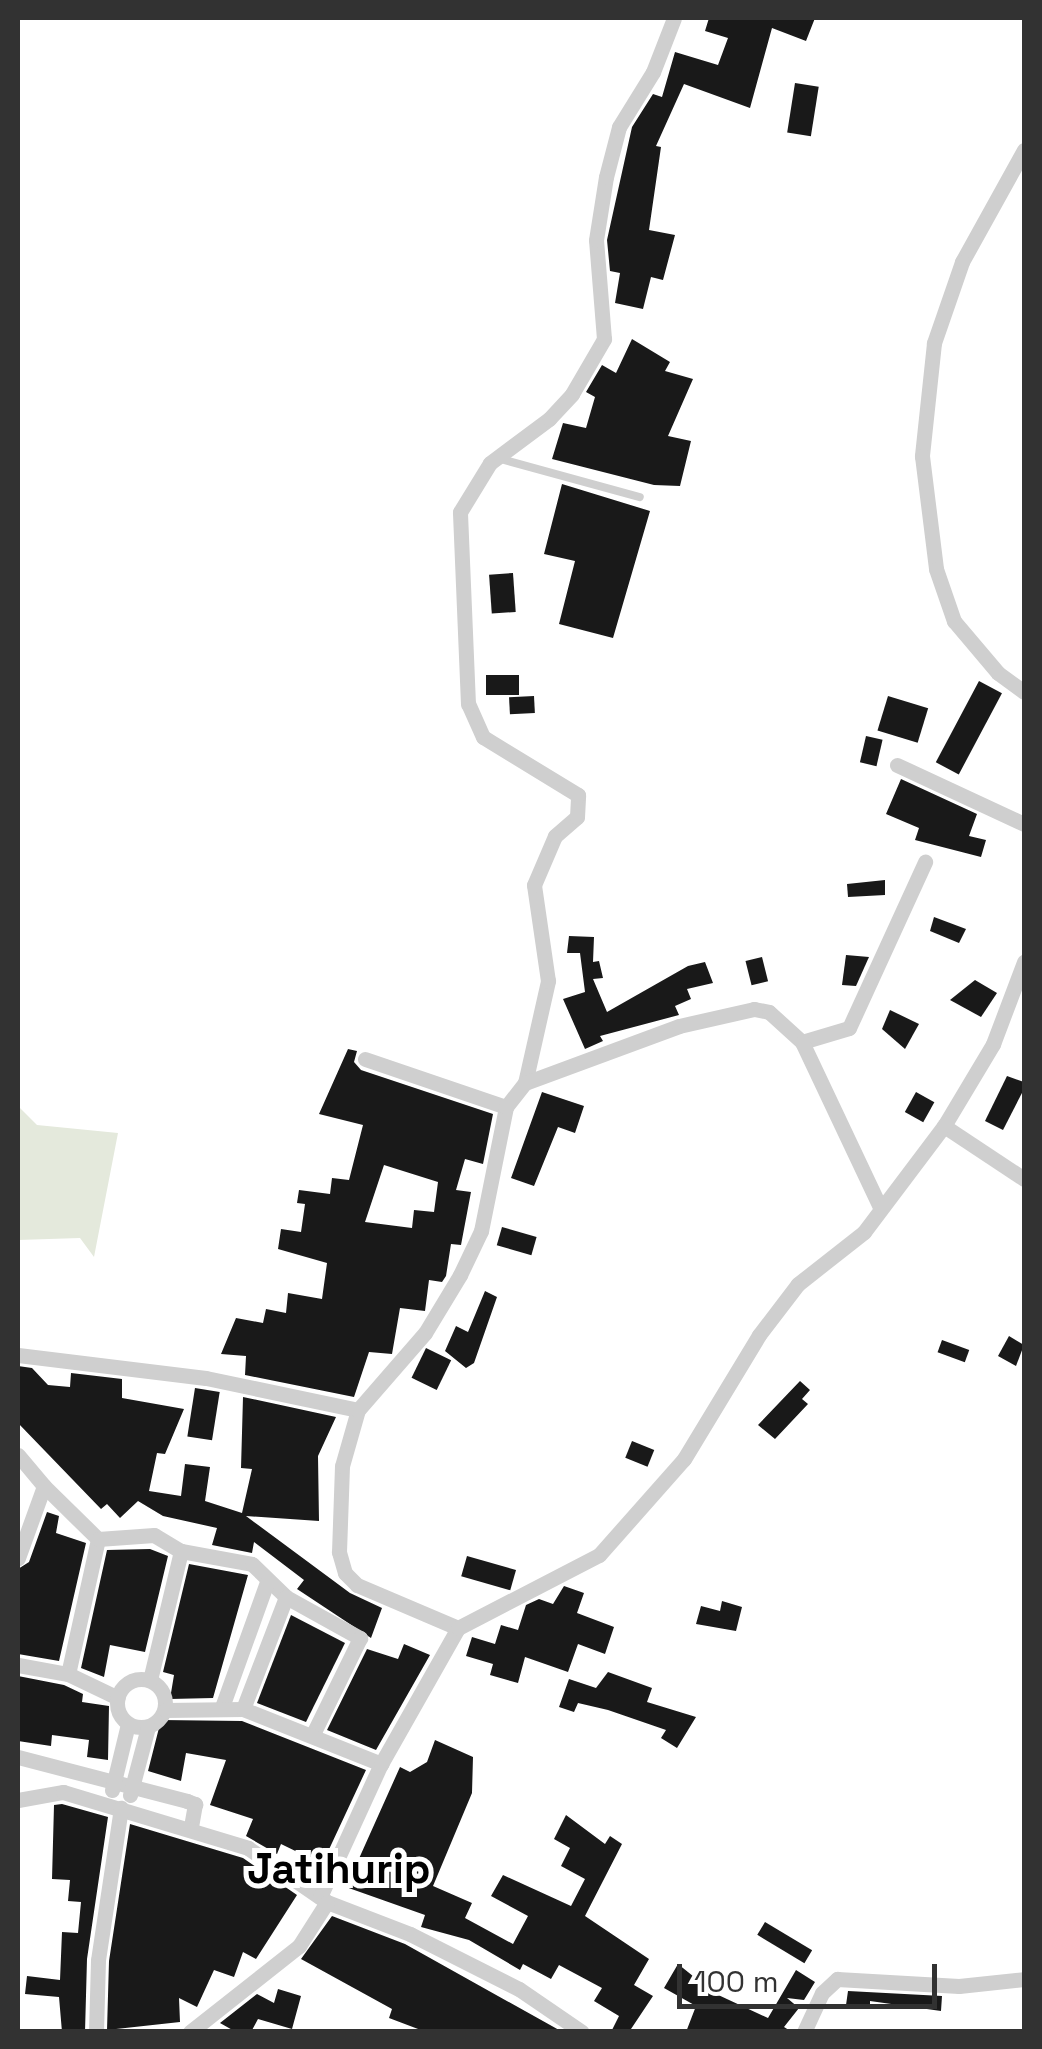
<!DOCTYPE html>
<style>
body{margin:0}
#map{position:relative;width:1042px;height:2049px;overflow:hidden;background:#fff;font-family:"Space Grotesk",sans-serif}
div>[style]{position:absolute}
.green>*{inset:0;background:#e4e9dc}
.building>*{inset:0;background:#191919;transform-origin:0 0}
.lane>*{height:8px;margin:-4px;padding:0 4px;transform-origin:4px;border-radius:4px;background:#cfcfcf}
.street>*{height:15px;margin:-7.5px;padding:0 7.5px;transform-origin:7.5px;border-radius:7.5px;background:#cfcfcf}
.street>.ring{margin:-7.5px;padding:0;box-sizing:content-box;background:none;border:15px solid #cfcfcf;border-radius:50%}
span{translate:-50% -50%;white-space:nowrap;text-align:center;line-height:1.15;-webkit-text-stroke:10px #fff;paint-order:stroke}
.quarter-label{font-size:42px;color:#000;font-weight:700}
.frame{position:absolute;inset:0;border:20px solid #323232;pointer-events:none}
.scale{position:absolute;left:677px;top:1964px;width:260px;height:45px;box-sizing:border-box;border:5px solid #323232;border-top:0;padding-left:12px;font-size:30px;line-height:35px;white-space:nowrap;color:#323232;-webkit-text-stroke:8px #fff;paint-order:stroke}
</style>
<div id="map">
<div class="green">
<i style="clip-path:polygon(18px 1106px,37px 1125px,118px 1133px,94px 1257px,80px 1238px,18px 1240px)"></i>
</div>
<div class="building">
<i style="clip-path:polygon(709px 18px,815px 18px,806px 41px,772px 28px,750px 108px,684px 84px,656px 146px,661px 147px,649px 230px,675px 235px,663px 280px,651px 277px,643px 309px,615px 303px,620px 273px,610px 271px,607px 240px,632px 127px,653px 94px,662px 97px,675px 52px,718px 65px,728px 38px,705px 31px)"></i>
<i style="left:795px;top:83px;width:24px;height:50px;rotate:9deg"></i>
<i style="clip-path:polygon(632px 339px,670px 362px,665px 371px,693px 379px,668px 436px,691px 441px,680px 486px,654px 485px,552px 459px,563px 423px,586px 428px,595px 397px,586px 392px,602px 365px,616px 373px)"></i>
<i style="clip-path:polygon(562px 484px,650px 511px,613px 638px,559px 624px,575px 561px,544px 554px)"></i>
<i style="left:513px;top:573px;width:39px;height:24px;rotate:86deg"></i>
<i style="left:486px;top:675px;width:33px;height:20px"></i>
<i style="left:979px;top:681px;width:26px;height:92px;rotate:28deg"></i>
<i style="left:534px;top:696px;width:17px;height:25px;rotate:87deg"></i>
<i style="left:888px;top:696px;width:42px;height:36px;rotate:17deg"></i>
<i style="left:866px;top:736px;width:17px;height:27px;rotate:13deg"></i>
<i style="clip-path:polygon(901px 779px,977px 814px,969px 836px,986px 840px,981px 857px,915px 840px,919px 828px,886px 814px)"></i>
<i style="clip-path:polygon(885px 880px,885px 895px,848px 897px,847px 884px)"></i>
<i style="clip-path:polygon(934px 917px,966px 929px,959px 943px,930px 931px)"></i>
<i style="clip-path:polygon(569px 936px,594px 937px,593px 962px,599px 961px,603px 978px,593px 979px,607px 1012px,688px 966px,705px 962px,713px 983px,687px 989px,691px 999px,675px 1006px,679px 1015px,600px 1036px,603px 1041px,585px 1049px,563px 999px,585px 992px,580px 953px,567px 953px)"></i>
<i style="clip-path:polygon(846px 955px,869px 957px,856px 986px,842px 985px)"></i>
<i style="left:762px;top:957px;width:25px;height:17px;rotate:76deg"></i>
<i style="clip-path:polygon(975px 980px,997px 993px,981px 1017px,950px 1000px)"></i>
<i style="clip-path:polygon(890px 1010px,919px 1024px,905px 1049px,882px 1029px)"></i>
<i style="clip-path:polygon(evenodd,348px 1049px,357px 1051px,354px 1062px,361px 1070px,493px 1114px,483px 1164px,465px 1159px,456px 1190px,471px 1192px,461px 1245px,451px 1244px,446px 1276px,442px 1282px,429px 1280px,425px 1311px,400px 1308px,392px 1354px,369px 1352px,354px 1397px,245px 1375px,246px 1356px,221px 1354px,236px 1318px,263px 1323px,266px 1309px,286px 1313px,288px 1293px,322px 1299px,327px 1263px,278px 1249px,281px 1229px,301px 1232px,305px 1204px,297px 1203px,299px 1190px,330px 1194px,332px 1178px,349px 1180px,363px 1125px,319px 1114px,348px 1049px,384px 1165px,438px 1182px,434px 1212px,414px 1210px,412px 1228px,365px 1222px,384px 1165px)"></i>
<i style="clip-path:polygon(1007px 1076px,1024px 1082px,1024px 1089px,1003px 1130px,985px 1121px)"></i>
<i style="clip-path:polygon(542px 1092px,584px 1106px,575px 1133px,558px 1127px,534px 1186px,511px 1178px)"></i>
<i style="left:916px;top:1092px;width:21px;height:23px;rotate:29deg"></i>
<i style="left:502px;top:1227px;width:36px;height:19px;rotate:16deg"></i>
<i style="clip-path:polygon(485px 1291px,497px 1297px,474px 1363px,466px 1368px,445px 1351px,456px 1326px,468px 1332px)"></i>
<i style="clip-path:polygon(1009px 1336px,1024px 1345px,1016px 1366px,998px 1356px)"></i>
<i style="left:942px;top:1340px;width:29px;height:13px;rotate:20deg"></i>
<i style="left:426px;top:1348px;width:28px;height:33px;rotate:26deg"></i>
<i style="clip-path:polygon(18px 1366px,32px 1368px,48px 1385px,70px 1387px,71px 1373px,122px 1379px,122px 1398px,184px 1409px,165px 1454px,157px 1453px,149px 1491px,181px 1496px,185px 1464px,210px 1467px,205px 1501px,242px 1513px,252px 1469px,241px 1468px,243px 1397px,336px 1417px,318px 1456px,319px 1521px,246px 1516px,350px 1593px,382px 1608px,371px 1638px,297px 1589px,304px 1580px,254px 1542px,252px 1553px,212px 1545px,217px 1528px,163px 1516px,138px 1501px,120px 1518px,107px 1504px,101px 1509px,18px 1423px)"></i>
<i style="clip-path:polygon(800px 1381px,810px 1390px,802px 1399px,808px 1404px,775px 1439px,758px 1425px)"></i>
<i style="left:195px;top:1388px;width:25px;height:49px;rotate:9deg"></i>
<i style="left:632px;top:1441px;width:24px;height:18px;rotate:22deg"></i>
<i style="clip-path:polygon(47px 1512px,59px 1516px,56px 1533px,86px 1543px,59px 1661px,18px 1654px,18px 1569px,29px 1562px)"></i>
<i style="clip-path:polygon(107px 1550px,150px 1549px,168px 1556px,145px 1652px,110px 1645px,104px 1677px,81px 1668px)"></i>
<i style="left:467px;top:1556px;width:51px;height:21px;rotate:16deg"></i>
<i style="clip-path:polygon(189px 1564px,248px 1575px,213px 1698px,170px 1699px,174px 1675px,163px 1672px)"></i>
<i style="clip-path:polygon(564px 1586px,584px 1593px,577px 1613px,614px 1627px,605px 1654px,578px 1644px,568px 1672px,525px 1657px,518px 1683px,490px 1675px,493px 1664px,466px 1656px,472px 1637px,495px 1644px,501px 1625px,518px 1630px,526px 1605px,539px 1599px,553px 1604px)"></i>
<i style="clip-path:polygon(722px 1601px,742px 1607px,736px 1631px,696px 1624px,701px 1606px,720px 1611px)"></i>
<i style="clip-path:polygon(291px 1615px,345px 1643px,306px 1722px,257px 1703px)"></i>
<i style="clip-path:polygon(404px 1644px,430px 1655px,376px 1750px,327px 1730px,367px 1649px,398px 1659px)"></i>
<i style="clip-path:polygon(608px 1672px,652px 1688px,647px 1702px,696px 1717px,677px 1748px,661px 1738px,666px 1730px,608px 1710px,578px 1703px,574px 1712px,559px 1707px,569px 1679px,596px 1688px)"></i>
<i style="clip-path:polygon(18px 1676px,64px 1685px,83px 1694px,82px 1702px,109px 1706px,108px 1760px,87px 1757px,89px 1740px,52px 1735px,51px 1746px,18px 1741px)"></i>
<i style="clip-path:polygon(161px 1720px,242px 1721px,366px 1770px,325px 1858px,318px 1862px,281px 1844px,277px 1854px,246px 1836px,253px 1819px,210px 1805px,226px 1760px,186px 1753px,181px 1781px,148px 1771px)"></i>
<i style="clip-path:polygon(435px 1740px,473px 1757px,472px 1793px,433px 1886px,472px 1903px,465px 1918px,513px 1944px,528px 1916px,491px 1896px,503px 1875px,571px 1906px,585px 1879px,561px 1866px,570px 1848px,554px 1839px,566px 1815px,605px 1844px,610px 1836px,622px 1844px,585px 1916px,649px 1959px,634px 1985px,653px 1996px,629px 2032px,611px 2032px,619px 2016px,594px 2001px,602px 1988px,559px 1965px,551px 1979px,523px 1964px,520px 1970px,469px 1940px,421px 1927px,425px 1915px,343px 1886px,349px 1860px,357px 1863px,400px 1767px,410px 1772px,427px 1762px)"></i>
<i style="clip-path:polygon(62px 1804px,108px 1817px,87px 1959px,85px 2032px,62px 2032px,59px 1997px,25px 1994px,27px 1976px,60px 1980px,62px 1932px,78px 1933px,81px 1902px,68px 1901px,70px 1880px,52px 1879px,54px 1805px)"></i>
<i style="clip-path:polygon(130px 1824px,243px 1858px,297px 1895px,256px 1959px,243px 1952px,234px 1977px,214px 1970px,197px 2007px,179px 1998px,180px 2022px,107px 2030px,109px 1961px)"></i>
<i style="clip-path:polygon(332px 1916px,405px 1944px,559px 2030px,426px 2032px,389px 2018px,392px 2009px,301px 1959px)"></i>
<i style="left:765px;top:1922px;width:55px;height:15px;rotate:31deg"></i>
<i style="clip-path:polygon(678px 1964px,714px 1993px,768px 2018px,796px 1970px,815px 1982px,804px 2000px,787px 1998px,799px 2008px,784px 2027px,792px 2032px,686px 2032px,696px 2006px,664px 1988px)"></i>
<i style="clip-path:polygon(278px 1989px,301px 1996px,292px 2029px,258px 2019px,251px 2032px,236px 2032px,220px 2023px,257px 1994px,274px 2003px)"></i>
<i style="clip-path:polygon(848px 1991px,942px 1996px,941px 2011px,870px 2001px,870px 2008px,846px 2005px)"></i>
</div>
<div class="lane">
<i style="left:497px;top:458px;width:148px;rotate:15.3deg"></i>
</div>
<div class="street">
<i style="left:1024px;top:150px;width:128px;rotate:119deg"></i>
<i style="left:962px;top:262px;width:86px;rotate:109.1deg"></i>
<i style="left:934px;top:343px;width:114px;rotate:96.1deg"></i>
<i style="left:922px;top:456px;width:114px;rotate:82.9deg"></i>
<i style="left:936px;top:569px;width:55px;rotate:70.9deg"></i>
<i style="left:954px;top:621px;width:68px;rotate:49.8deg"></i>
<i style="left:998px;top:673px;width:32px;rotate:36deg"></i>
<i style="left:897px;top:765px;width:140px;rotate:24.9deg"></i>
<i style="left:802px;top:1042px;width:49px;rotate:-16.6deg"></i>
<i style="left:849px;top:1028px;width:183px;rotate:-65.4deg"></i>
<i style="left:365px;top:1059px;width:149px;rotate:18.8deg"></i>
<i style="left:525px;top:1083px;width:105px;rotate:-77.3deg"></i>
<i style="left:548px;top:981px;width:97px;rotate:-98.3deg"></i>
<i style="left:534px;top:885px;width:53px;rotate:-66.8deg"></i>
<i style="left:555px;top:836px;width:29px;rotate:-41deg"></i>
<i style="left:577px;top:817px;width:22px;rotate:-87deg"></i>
<i style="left:578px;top:795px;width:111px;rotate:-148.6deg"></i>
<i style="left:483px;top:737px;width:36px;rotate:-114deg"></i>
<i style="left:468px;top:704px;width:192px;rotate:-92.4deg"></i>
<i style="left:460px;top:512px;width:57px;rotate:-58.5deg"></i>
<i style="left:490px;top:463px;width:74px;rotate:-36.7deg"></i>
<i style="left:549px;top:419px;width:34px;rotate:-47deg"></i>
<i style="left:572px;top:394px;width:64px;rotate:-59.8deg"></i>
<i style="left:604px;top:339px;width:99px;rotate:-94.6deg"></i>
<i style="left:596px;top:240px;width:64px;rotate:-81deg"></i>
<i style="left:606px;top:177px;width:52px;rotate:-75.4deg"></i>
<i style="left:619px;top:127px;width:65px;rotate:-58.3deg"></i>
<i style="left:653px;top:72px;width:58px;rotate:-68.7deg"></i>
<i style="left:944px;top:1126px;width:96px;rotate:33.5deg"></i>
<i style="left:18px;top:1355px;width:189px;rotate:7deg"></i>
<i style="left:206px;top:1378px;width:155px;rotate:11.9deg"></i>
<i style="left:18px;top:1455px;width:40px;rotate:50deg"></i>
<i style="left:44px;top:1486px;width:77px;rotate:109.9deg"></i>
<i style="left:44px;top:1486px;width:76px;rotate:44.5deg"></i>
<i style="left:98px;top:1539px;width:138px;rotate:102.5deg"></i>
<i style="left:98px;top:1539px;width:56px;rotate:-4.1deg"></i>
<i style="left:154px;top:1535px;width:31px;rotate:31deg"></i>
<i style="left:181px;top:1551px;width:72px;rotate:10.4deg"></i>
<i style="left:252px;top:1564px;width:47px;rotate:44.1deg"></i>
<i style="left:286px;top:1597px;width:85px;rotate:29deg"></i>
<i style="left:360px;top:1638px;width:107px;rotate:116.1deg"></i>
<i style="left:458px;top:1628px;width:110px;rotate:-156.9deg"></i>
<i style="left:357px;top:1585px;width:17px;rotate:-135deg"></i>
<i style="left:345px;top:1573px;width:22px;rotate:-106deg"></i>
<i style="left:339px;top:1552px;width:86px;rotate:-88deg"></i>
<i style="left:342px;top:1466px;width:58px;rotate:-74.1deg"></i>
<i style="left:358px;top:1410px;width:102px;rotate:-49deg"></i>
<i style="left:425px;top:1333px;width:68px;rotate:-58.9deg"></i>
<i style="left:460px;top:1275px;width:49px;rotate:-64.5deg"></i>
<i style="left:481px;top:1231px;width:126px;rotate:-78.6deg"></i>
<i style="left:506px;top:1107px;width:31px;rotate:-52deg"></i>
<i style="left:525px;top:1083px;width:164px;rotate:-20.3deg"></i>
<i style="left:679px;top:1026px;width:77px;rotate:-12.8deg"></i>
<i style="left:754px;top:1009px;width:15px;rotate:11deg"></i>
<i style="left:769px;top:1012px;width:45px;rotate:42.3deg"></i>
<i style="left:802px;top:1042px;width:183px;rotate:64.7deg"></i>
<i style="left:18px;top:1665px;width:51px;rotate:10.2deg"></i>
<i style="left:68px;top:1674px;width:55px;rotate:25.6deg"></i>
<i class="ring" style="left:117px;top:1679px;width:33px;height:33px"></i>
<i style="left:150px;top:1680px;width:133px;rotate:-76.5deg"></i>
<i style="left:222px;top:1707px;width:133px;rotate:-70.2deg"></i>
<i style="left:243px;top:1709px;width:120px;rotate:-69deg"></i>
<i style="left:165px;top:1710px;width:78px;rotate:-0.7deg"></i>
<i style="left:243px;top:1709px;width:149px;rotate:21.7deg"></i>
<i style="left:18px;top:1757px;width:175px;rotate:14.6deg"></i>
<i style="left:187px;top:1801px;width:9px;rotate:21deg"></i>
<i style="left:195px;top:1804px;width:22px;rotate:100deg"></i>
<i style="left:112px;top:1790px;width:68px;rotate:-76.4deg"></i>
<i style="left:130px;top:1795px;width:70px;rotate:-75.2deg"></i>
<i style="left:18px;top:1800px;width:46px;rotate:-10.1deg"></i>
<i style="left:63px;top:1792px;width:193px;rotate:16.8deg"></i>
<i style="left:248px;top:1848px;width:96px;rotate:34.4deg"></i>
<i style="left:327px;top:1902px;width:89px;rotate:21.1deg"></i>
<i style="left:410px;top:1934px;width:122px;rotate:26.8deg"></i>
<i style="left:519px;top:1989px;width:76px;rotate:34.3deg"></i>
<i style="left:320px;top:1897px;width:146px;rotate:-65.4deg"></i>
<i style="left:381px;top:1764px;width:156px;rotate:-60.5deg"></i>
<i style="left:458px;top:1628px;width:159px;rotate:-27.4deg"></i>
<i style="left:599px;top:1555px;width:128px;rotate:-48.5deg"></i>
<i style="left:684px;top:1459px;width:145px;rotate:-58.8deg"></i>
<i style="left:759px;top:1335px;width:64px;rotate:-52.6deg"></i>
<i style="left:798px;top:1284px;width:84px;rotate:-38.2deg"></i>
<i style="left:864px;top:1232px;width:133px;rotate:-53deg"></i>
<i style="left:944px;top:1126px;width:96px;rotate:-59.1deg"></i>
<i style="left:993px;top:1044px;width:88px;rotate:-69.3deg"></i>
<i style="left:96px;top:2032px;width:72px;rotate:-88.4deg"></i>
<i style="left:98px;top:1960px;width:154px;rotate:-81.4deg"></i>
<i style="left:190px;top:2032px;width:139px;rotate:-38.3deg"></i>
<i style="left:299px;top:1946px;width:52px;rotate:-57.5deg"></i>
<i style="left:804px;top:2032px;width:43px;rotate:-65.2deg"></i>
<i style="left:822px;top:1993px;width:21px;rotate:-43deg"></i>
<i style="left:837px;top:1979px;width:122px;rotate:3.3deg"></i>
<i style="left:959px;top:1986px;width:65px;rotate:-6.1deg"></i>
</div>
<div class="quarter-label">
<span style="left:339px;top:1869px">Jatihurip</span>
</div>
<div class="frame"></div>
<div class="scale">100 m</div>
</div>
